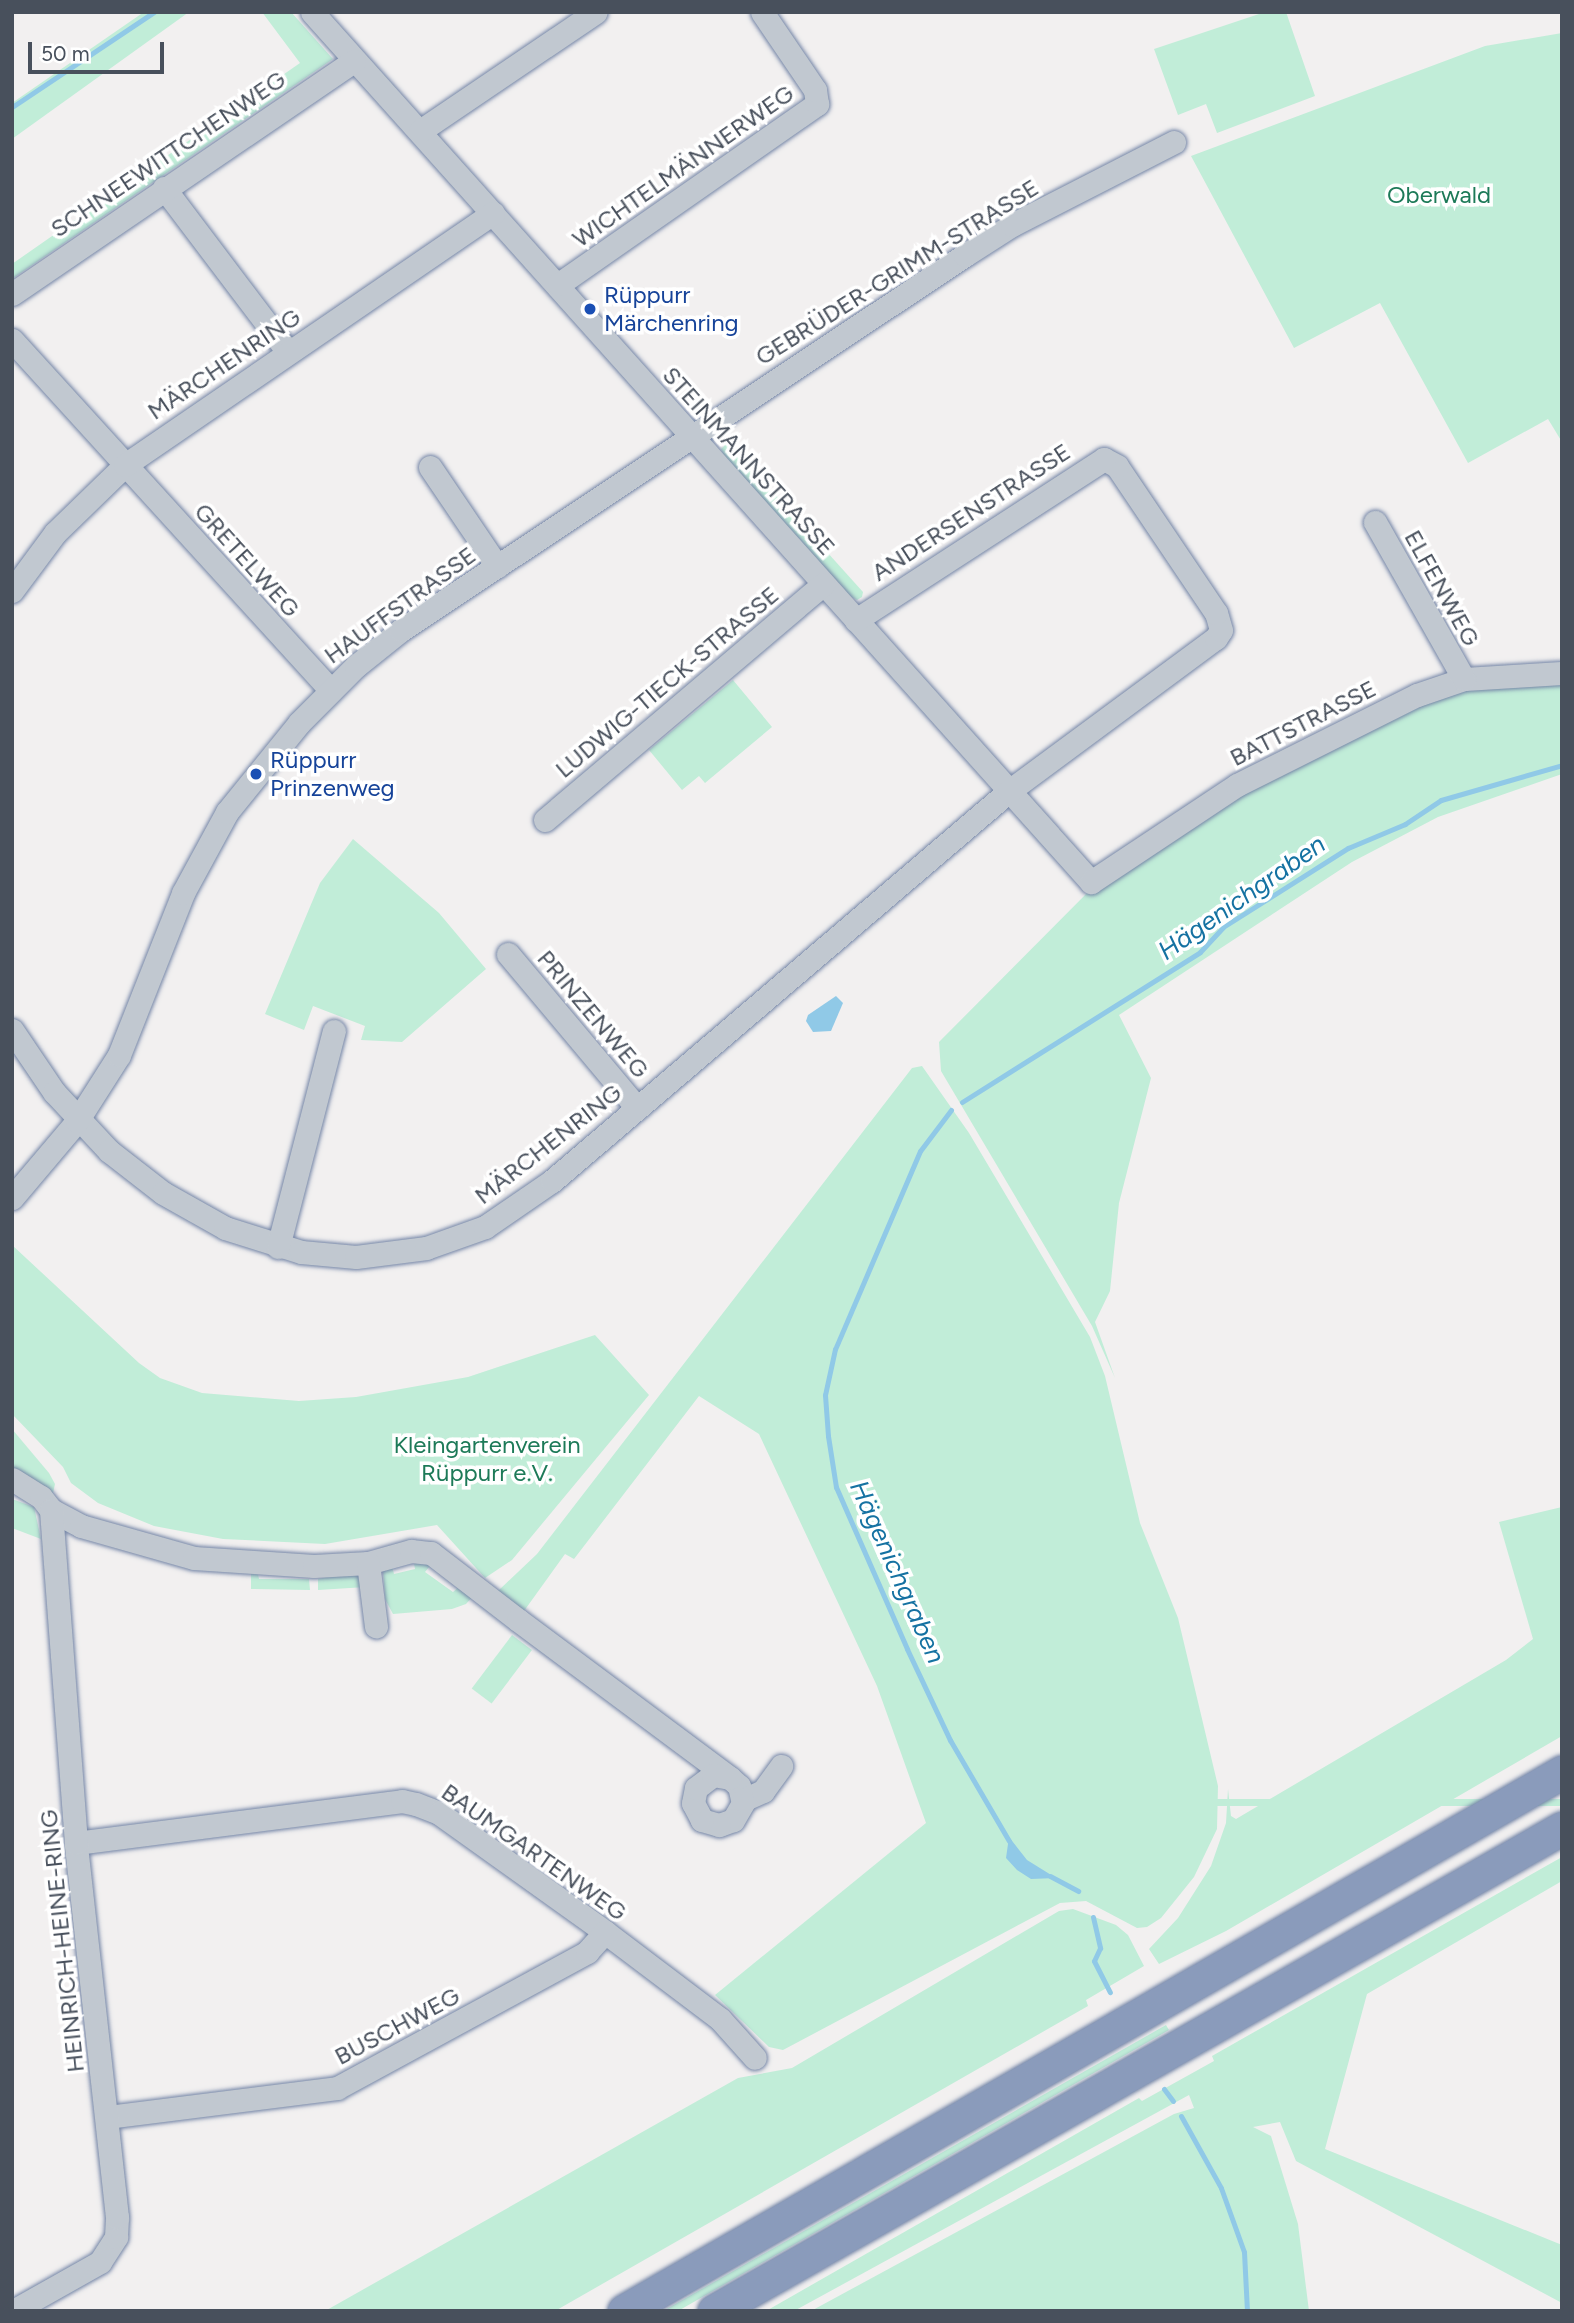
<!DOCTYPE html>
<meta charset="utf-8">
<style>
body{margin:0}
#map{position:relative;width:1574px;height:2323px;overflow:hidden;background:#f2f0f0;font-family:Figtree,sans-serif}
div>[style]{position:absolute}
.green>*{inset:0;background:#c1edd8;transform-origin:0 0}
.water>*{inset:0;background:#90c9e7}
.stream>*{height:5px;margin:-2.5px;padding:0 2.5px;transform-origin:2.5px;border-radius:2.5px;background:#90c9e7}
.roads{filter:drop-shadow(0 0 2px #7586a7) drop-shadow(0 0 2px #7586a7)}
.minor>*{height:23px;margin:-11.5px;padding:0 11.5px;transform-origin:11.5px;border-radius:11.5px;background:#c1c8d0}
.highway>*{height:33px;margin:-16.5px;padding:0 16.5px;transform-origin:16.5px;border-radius:16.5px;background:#8a9bbb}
.dots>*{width:19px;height:19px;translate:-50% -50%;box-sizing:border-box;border:4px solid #fff;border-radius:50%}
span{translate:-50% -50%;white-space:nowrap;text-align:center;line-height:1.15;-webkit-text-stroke:7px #fff;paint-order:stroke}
.street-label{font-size:24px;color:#48505c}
.park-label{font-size:24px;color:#1d7a58}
.transit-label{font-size:24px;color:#164399}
.left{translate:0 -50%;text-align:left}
.water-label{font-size:26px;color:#1572a2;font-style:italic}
.frame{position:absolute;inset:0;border:14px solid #48505c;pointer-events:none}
.scale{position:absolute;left:28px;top:42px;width:136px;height:32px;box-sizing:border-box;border:4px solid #48505c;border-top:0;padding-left:9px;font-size:21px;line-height:24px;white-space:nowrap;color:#48505c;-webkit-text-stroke:5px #fff;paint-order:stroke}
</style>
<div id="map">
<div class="green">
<i style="clip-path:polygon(144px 12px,189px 12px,12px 139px,12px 103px)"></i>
<i style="clip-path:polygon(262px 12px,291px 12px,333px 59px,12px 279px,12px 264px,300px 63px)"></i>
<i style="clip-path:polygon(1265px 12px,1286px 12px,1315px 96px,1217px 133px,1206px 104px,1178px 115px,1154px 49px)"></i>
<i style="clip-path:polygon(1562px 33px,1562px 442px,1548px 419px,1468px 463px,1380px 303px,1294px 348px,1191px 156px,1485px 46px)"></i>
<i style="clip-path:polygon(728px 442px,863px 592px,862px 597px,857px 600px,849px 596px,724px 457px,721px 449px)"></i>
<i style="clip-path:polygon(733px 680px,772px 727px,705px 783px,699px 776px,682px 790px,649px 750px)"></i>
<i style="clip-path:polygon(1562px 683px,1562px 774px,1438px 817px,1352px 862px,1119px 1015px,1151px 1078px,1119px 1203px,1110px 1291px,1095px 1322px,1115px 1378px,1092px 1326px,941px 1071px,939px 1042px,1093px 887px,1258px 782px,1438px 697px,1470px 689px)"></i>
<i style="clip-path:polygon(353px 839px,439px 913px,486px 969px,402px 1042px,361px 1040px,365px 1026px,313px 1006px,304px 1030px,265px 1014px,320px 883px)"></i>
<i style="clip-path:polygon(922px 1066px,969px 1133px,1090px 1337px,1105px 1376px,1140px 1523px,1178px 1618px,1218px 1786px,1217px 1829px,1194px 1877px,1161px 1918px,1147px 1927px,1137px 1928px,1086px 1901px,1060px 1903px,783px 2050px,769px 2047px,715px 1995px,926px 1823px,877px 1686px,759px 1434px,699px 1396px,574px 1559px,565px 1554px,524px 1611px,498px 1591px,537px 1554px,902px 1081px,912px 1068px)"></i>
<i style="clip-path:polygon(12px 1245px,139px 1363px,160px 1378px,202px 1393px,299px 1401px,356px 1397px,468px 1377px,595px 1335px,649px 1395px,512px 1560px,485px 1578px,437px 1525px,325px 1544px,223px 1539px,154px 1526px,98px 1503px,71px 1483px,63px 1467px,12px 1414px)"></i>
<i style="clip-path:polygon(12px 1429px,49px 1473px,55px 1484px,53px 1493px,12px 1469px)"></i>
<i style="clip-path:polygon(12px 1499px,34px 1507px,41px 1539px,12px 1528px)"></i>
<i style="clip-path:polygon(1562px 1507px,1562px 1736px,1226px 1931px,1159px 1964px,1149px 1949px,1178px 1918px,1211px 1866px,1226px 1823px,1228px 1789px,1231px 1816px,1236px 1819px,1506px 1660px,1533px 1639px,1499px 1522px)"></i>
<i style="clip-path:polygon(413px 1558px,433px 1562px,425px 1572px,453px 1592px,462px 1584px,475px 1594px,466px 1604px,452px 1609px,393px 1614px,385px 1599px,383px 1570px,391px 1562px,394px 1574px,415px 1569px)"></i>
<i style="clip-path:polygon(355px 1571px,366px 1587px,318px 1590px,318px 1579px)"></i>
<i style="clip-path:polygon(251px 1574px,258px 1574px,259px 1579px,309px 1579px,310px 1590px,251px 1589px)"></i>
<i style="left:512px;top:1635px;width:25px;height:67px;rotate:37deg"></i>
<i style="left:1562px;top:1799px;width:7px;height:434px;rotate:90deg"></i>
<i style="clip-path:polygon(1562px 1857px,1562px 1881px,1367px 1994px,1325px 2149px,1562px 2245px,1562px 2303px,1296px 2161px,1280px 2122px,1253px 2127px,1271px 2136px,1298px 2224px,1309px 2311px,811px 2311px,1174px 2114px,1194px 2108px,1189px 2095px,794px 2311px,766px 2311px,1139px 2098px,1142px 2101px,1214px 2061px,1212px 2056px)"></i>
<i style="clip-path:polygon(1073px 1909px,1116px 1925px,1128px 1935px,1144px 1966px,1086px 2000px,1088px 2006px,555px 2311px,325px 2311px,738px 2078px,792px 2068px,1059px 1911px)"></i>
<i style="clip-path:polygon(1166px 2025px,1169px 2030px,678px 2311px,663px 2311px)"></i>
</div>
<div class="water">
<i style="clip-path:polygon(836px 996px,843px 1003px,831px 1031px,813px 1032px,806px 1021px,808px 1015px)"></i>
<i style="clip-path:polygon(1009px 1837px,1027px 1860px,1056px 1878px,1031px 1879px,1017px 1870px,1006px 1858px)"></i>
</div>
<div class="stream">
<i style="left:12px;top:107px;width:171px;rotate:-33.8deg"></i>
<i style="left:962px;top:1102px;width:281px;rotate:-32.2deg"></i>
<i style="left:1200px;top:952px;width:34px;rotate:-47deg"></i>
<i style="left:1223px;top:927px;width:148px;rotate:-32.3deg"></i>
<i style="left:1348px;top:848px;width:62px;rotate:-22.8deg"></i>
<i style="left:1405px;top:824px;width:43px;rotate:-33.7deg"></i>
<i style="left:1441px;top:800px;width:126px;rotate:-16.1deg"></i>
<i style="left:951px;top:1110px;width:51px;rotate:127.1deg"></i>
<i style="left:920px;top:1151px;width:215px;rotate:113.2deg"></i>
<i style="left:835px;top:1349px;width:47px;rotate:102.3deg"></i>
<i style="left:825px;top:1395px;width:41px;rotate:85.8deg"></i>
<i style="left:828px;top:1436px;width:52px;rotate:81.1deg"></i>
<i style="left:836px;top:1487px;width:177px;rotate:66.3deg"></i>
<i style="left:907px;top:1649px;width:101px;rotate:64.7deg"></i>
<i style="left:950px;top:1740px;width:117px;rotate:59.7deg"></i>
<i style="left:1050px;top:1876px;width:32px;rotate:28deg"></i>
<i style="left:1093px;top:1917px;width:32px;rotate:77deg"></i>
<i style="left:1100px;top:1948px;width:14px;rotate:115deg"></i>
<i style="left:1094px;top:1961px;width:35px;rotate:63deg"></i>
<i style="left:1164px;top:2089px;width:15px;rotate:53deg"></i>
<i style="left:1181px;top:2116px;width:82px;rotate:60.9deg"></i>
<i style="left:1221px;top:2188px;width:68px;rotate:70.2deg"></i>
<i style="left:1244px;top:2252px;width:59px;rotate:87.1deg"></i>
</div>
<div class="roads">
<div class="minor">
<i style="left:312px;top:12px;width:1168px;rotate:48.16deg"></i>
<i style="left:1091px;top:882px;width:175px;rotate:-33.6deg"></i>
<i style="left:1237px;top:785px;width:201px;rotate:-26.6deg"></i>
<i style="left:1417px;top:695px;width:50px;rotate:-18.8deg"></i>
<i style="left:1464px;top:679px;width:98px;rotate:-3.5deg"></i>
<i style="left:420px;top:131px;width:212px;rotate:-34.1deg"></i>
<i style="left:164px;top:188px;width:206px;rotate:52.9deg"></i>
<i style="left:559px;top:284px;width:315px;rotate:-34.9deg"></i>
<i style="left:817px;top:104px;width:14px;rotate:-98deg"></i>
<i style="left:815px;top:90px;width:94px;rotate:-124.2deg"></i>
<i style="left:12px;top:294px;width:414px;rotate:-34.3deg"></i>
<i style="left:12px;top:340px;width:472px;rotate:47.7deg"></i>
<i style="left:430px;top:467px;width:120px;rotate:55.9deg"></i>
<i style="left:1375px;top:522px;width:180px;rotate:60.5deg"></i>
<i style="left:12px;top:591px;width:72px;rotate:-53.4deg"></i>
<i style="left:55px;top:533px;width:98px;rotate:-44.2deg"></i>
<i style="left:125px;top:465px;width:446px;rotate:-34.4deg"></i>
<i style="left:545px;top:820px;width:365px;rotate:-40.3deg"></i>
<i style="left:508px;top:954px;width:201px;rotate:50deg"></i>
<i style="left:12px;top:1030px;width:75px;rotate:55.9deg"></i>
<i style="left:54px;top:1092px;width:81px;rotate:47deg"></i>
<i style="left:109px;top:1151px;width:68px;rotate:37.9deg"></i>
<i style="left:163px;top:1193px;width:71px;rotate:29.4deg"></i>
<i style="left:225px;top:1228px;width:80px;rotate:17.5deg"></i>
<i style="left:301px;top:1252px;width:55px;rotate:5.2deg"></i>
<i style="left:356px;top:1257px;width:71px;rotate:-7.3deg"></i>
<i style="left:426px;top:1248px;width:63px;rotate:-19.6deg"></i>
<i style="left:485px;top:1227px;width:81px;rotate:-34.5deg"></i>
<i style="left:552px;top:1181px;width:601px;rotate:-40.48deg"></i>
<i style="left:1009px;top:791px;width:257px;rotate:-36.5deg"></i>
<i style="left:1216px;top:638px;width:9px;rotate:-58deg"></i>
<i style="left:1221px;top:630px;width:18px;rotate:-106deg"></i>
<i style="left:1216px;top:613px;width:177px;rotate:-124deg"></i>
<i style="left:1117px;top:466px;width:15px;rotate:-152deg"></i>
<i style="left:1104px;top:459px;width:296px;rotate:147deg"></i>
<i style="left:12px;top:1198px;width:101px;rotate:-49.8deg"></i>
<i style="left:77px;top:1121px;width:78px;rotate:-57.5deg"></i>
<i style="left:119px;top:1055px;width:174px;rotate:-68.4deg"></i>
<i style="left:183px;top:893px;width:92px;rotate:-61.5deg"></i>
<i style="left:227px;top:812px;width:114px;rotate:-51deg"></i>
<i style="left:299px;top:723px;width:81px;rotate:-45deg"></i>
<i style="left:356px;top:666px;width:58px;rotate:-38.7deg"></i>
<i style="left:401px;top:630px;width:677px;rotate:-33.62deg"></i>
<i style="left:965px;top:255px;width:56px;rotate:-32.6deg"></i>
<i style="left:1012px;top:225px;width:182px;rotate:-27.1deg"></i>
<i style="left:278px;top:1247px;width:223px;rotate:-75.5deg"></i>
<i style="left:12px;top:1479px;width:34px;rotate:32deg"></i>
<i style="left:41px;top:1497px;width:16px;rotate:52deg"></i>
<i style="left:51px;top:1510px;width:34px;rotate:28deg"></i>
<i style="left:81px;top:1526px;width:117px;rotate:15.8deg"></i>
<i style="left:194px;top:1558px;width:120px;rotate:3.8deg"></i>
<i style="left:314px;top:1566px;width:54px;rotate:-3.2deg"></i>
<i style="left:368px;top:1563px;width:45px;rotate:-15.6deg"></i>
<i style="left:411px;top:1551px;width:20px;rotate:6deg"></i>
<i style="left:431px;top:1553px;width:110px;rotate:37.6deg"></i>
<i style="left:518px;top:1620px;width:264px;rotate:36.7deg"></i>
<i style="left:730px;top:1778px;width:12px;rotate:42deg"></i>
<i style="left:739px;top:1786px;width:17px;rotate:77deg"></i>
<i style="left:743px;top:1803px;width:20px;rotate:120deg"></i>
<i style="left:733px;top:1820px;width:15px;rotate:160deg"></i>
<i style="left:719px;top:1825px;width:18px;rotate:-164deg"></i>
<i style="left:702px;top:1820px;width:19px;rotate:-118deg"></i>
<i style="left:693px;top:1803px;width:15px;rotate:-79deg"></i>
<i style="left:696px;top:1788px;width:21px;rotate:-37deg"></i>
<i style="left:713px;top:1775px;width:17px;rotate:10deg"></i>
<i style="left:368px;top:1563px;width:64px;rotate:82.8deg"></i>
<i style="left:743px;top:1800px;width:22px;rotate:-24deg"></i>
<i style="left:763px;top:1791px;width:31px;rotate:-54deg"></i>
<i style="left:76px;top:1843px;width:329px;rotate:-7.3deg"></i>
<i style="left:402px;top:1801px;width:14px;rotate:12deg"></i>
<i style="left:416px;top:1804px;width:25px;rotate:21deg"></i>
<i style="left:439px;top:1813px;width:204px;rotate:35.6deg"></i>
<i style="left:605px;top:1932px;width:144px;rotate:37.1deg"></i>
<i style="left:720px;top:2019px;width:52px;rotate:48.1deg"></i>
<i style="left:108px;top:2117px;width:231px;rotate:-7.2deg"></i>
<i style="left:337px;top:2088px;width:285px;rotate:-28.5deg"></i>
<i style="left:587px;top:1952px;width:27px;rotate:-48deg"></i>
<i style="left:13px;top:2311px;width:100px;rotate:-29.4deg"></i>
<i style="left:100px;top:2262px;width:30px;rotate:-57deg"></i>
<i style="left:116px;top:2237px;width:20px;rotate:-87deg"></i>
<i style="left:117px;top:2217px;width:376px;rotate:-96.3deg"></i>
<i style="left:76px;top:1843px;width:334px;rotate:-94.3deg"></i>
</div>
<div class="highway">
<i style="left:624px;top:2311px;width:1082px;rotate:-29.88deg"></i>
<i style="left:714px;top:2311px;width:976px;rotate:-29.66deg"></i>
</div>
</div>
<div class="dots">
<i style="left:590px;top:309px;background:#1a4fb4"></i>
<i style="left:256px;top:774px;background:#1a4fb4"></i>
</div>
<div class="street-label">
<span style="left:168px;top:154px;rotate:-34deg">SCHNEEWITTCHENWEG</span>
<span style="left:683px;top:166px;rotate:-35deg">WICHTELMÄNNERWEG</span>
<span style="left:897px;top:272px;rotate:-32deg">GEBRÜDER-GRIMM-STRASSE</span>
<span style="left:224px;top:364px;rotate:-34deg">MÄRCHENRING</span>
<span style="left:749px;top:461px;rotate:48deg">STEINMANNSTRASSE</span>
<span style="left:971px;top:512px;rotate:-33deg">ANDERSENSTRASSE</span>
<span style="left:247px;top:560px;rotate:48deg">GRETELWEG</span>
<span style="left:1442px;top:588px;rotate:61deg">ELFENWEG</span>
<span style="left:400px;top:605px;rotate:-36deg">HAUFFSTRASSE</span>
<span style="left:667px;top:682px;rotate:-40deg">LUDWIG-TIECK-STRASSE</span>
<span style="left:1303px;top:723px;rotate:-27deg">BATTSTRASSE</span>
<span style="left:593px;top:1014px;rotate:50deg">PRINZENWEG</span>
<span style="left:548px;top:1144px;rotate:-38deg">MÄRCHENRING</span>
<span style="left:534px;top:1852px;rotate:35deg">BAUMGARTENWEG</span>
<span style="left:62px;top:1941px;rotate:-96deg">HEINRICH-HEINE-RING</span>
<span style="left:397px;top:2026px;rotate:-28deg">BUSCHWEG</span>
</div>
<div class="park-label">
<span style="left:1439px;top:195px">Oberwald</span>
<span style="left:487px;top:1459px">Kleingartenverein<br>Rüppurr e.V.</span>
</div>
<div class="transit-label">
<span class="left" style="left:604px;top:309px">Rüppurr<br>Märchenring</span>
<span class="left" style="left:270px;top:774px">Rüppurr<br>Prinzenweg</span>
</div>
<div class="water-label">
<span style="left:1242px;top:898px;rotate:-35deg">Hägenichgraben</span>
<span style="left:897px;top:1572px;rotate:66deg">Hägenichgraben</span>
</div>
<div class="frame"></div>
<div class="scale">50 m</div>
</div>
